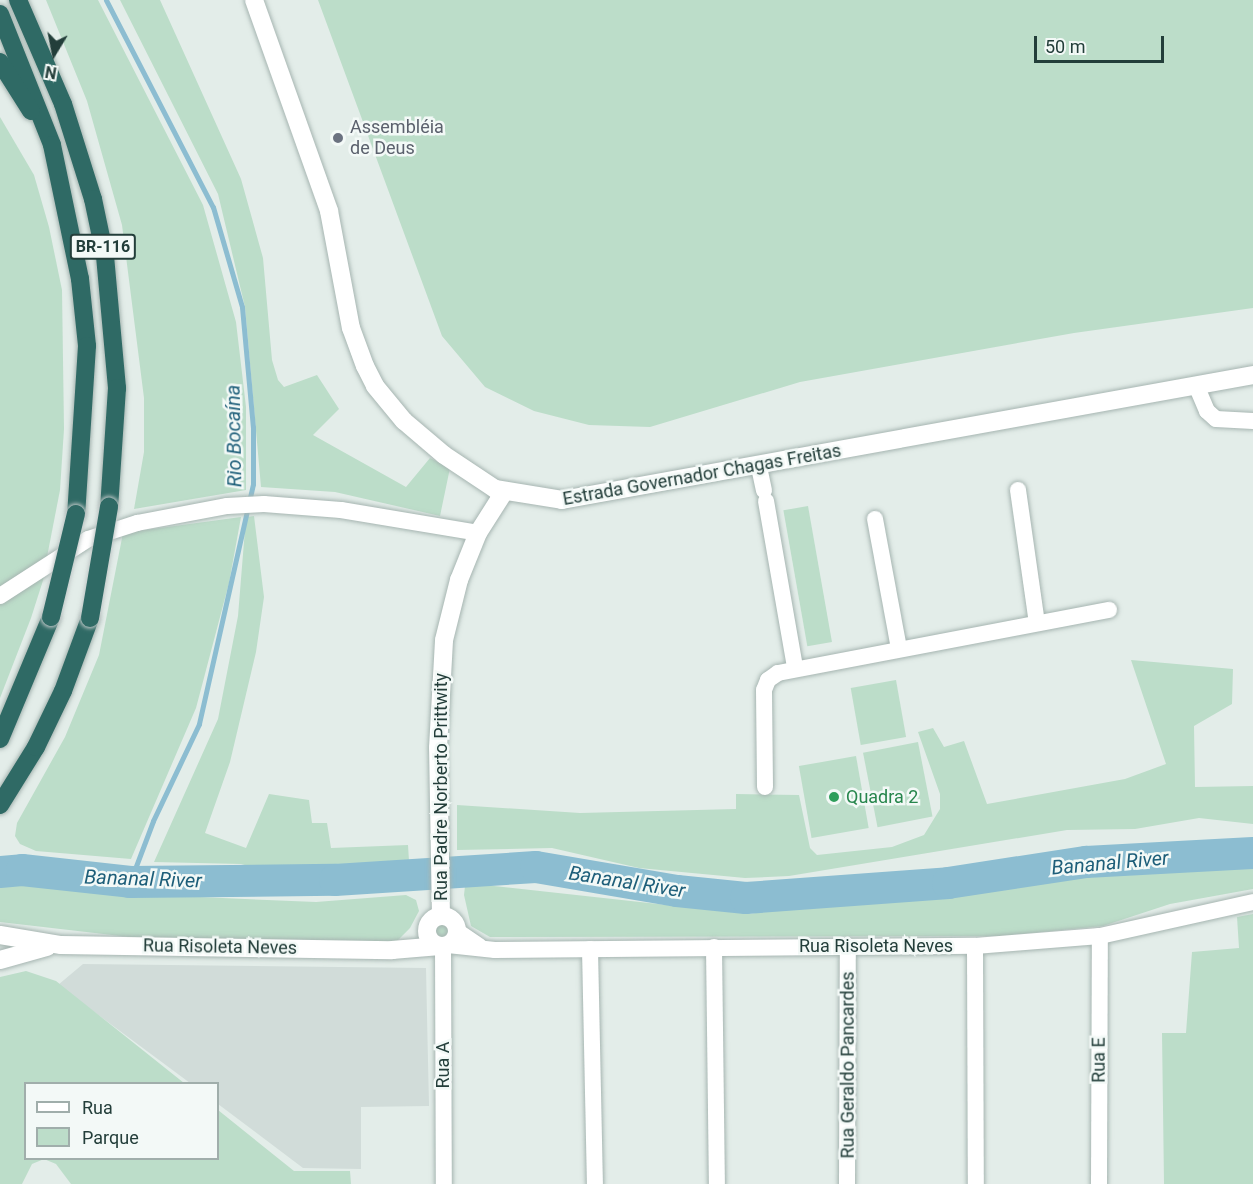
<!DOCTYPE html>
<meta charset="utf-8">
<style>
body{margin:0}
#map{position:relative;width:1253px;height:1184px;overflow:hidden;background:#e3ede9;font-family:Roboto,sans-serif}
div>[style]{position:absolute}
.built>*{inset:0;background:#d1dcd9}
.green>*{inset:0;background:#bcddc9;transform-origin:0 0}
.round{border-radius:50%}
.stream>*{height:5px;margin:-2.5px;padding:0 2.5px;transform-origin:2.5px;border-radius:2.5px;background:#8cbdd1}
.river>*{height:32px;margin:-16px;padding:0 16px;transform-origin:16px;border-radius:16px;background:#8cbdd1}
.roads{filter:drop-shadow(0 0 2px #a6b5b1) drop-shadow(0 0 2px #a6b5b1)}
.street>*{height:16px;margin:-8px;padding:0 8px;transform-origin:8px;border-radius:8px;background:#fff}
.secondary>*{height:18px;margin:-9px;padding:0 9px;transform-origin:9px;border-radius:9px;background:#fff}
.secondary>.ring{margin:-9px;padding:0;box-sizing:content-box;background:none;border:18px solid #fff;border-radius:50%}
.highway>*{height:18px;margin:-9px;padding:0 9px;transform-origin:9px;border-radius:9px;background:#2f6a65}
.bridges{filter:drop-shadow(0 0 2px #c1c9c8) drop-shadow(0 0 2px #c1c9c8)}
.highway-bridge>*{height:18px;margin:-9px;padding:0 9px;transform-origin:9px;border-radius:9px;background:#2f6a65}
.dots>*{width:16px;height:16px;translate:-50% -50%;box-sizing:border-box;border:3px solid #f3f9f7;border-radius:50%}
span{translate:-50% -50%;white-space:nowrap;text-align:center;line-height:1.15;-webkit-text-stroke:5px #f3f9f7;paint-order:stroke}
.shield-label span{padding:2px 4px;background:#f3f9f7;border:2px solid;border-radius:4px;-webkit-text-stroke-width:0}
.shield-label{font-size:16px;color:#233e3a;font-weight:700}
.worship-label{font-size:18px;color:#5b616d}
.left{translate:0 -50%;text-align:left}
.street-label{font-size:18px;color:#233e3a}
.leisure-label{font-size:18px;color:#27864d}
.water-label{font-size:20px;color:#1d5e79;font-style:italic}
.legend{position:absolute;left:24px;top:1082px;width:195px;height:78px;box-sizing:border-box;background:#f3f9f7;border:2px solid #a0aeab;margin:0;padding:8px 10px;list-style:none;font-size:18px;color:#233e3a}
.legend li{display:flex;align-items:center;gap:12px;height:30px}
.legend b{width:30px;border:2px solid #a0aeab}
.north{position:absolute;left:24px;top:24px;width:60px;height:60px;-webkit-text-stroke:4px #f3f9f7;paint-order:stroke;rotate:190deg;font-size:16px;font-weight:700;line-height:24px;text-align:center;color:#233e3a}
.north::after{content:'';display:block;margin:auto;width:21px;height:27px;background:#233e3a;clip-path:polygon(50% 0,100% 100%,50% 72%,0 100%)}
.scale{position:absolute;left:1034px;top:36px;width:130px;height:27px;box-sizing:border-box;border:3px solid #233e3a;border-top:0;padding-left:8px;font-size:18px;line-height:21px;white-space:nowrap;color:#233e3a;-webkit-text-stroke:4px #f3f9f7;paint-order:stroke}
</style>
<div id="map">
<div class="built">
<i style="clip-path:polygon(83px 964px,426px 968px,429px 1106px,361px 1107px,361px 1169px,303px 1168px,218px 1104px,218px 1084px,190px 1083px,58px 985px)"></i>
</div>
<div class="green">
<i style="clip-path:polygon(46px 0,98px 0,203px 205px,236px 322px,246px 407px,246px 490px,134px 509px,144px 452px,144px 398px,122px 225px,87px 101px)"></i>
<i style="clip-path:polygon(120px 0,160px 0,241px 179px,263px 258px,272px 360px,278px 380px,284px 387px,317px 375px,339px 409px,313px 435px,406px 487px,430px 458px,450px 468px,440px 516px,335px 492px,261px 487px,245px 307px,218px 194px)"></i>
<i style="clip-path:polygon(318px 0,1253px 0,1253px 308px,1074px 333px,800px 382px,650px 427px,589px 425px,534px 411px,485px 387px,442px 336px)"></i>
<i style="clip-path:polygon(0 117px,34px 175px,49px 227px,62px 290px,64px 429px,60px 490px,47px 557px,0 588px)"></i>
<i style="left:808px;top:506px;width:138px;height:25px;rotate:80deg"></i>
<i style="clip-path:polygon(254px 516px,264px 597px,256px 652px,230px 762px,205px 833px,246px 848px,269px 794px,309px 800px,312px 823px,327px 823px,331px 848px,408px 845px,409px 861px,401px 867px,293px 878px,241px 864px,154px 862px,218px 719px,238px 616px,246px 517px)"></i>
<i style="clip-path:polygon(241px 517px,229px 583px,196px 708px,131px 859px,36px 851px,20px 844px,15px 836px,17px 823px,65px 737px,99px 655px,123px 533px)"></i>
<i style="clip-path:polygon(46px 571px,31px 618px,0 698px,0 602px)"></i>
<i style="clip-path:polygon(1131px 660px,1233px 669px,1232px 704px,1194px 726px,1195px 787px,1253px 786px,1253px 824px,1199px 818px,1135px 829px,1067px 830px,789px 876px,745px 878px,639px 868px,552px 848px,457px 850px,457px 805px,580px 813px,736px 809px,736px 794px,799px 795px,810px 848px,817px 855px,892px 847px,924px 835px,940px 809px,940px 794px,918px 732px,933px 728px,944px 747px,964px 741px,987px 804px,1125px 779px,1166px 764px)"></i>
<i style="left:896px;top:680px;width:58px;height:46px;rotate:80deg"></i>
<i style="left:918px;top:742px;width:76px;height:56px;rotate:79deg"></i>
<i style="left:856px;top:756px;width:73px;height:58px;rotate:80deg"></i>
<i style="clip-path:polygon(1253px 859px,1253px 889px,1170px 904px,1103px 926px,1000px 936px,490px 937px,471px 926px,464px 895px,465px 886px,476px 884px,749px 914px,1076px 867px)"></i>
<i style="clip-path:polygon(0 881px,133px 894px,267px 900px,316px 902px,406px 895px,416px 900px,419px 911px,410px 928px,395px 943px,164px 941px,0 922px)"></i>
<i style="clip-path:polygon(1253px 914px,1253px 1184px,1164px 1184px,1162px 1033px,1186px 1033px,1192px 952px,1239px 948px,1237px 917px)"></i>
<i class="round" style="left:429px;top:917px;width:24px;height:24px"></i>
<i style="clip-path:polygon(26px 971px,56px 981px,184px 1083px,26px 1084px,26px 1158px,218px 1158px,218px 1110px,294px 1171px,350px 1171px,351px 1184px,71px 1184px,56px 1164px,44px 1159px,32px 1164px,22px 1184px,0 1184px,0 977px)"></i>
</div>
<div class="stream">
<i style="left:106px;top:0;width:233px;rotate:62.7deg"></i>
<i style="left:213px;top:207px;width:104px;rotate:73.8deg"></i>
<i style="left:242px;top:307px;width:121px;rotate:84.8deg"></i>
<i style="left:253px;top:427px;width:57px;rotate:90deg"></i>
<i style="left:253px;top:484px;width:246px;rotate:102.7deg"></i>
<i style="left:199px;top:724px;width:107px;rotate:115.4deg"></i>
<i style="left:153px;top:821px;width:65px;rotate:110.7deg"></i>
</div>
<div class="river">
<i style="left:0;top:872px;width:22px;rotate:-5deg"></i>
<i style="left:22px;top:870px;width:109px;rotate:6.3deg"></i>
<i style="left:130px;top:882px;width:205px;rotate:-0.6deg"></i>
<i style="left:335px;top:880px;width:201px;rotate:-3.7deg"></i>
<i style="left:536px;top:867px;width:143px;rotate:9.7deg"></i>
<i style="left:677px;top:891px;width:69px;rotate:5.8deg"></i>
<i style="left:746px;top:898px;width:203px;rotate:-4.2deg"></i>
<i style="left:948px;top:883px;width:140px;rotate:-8.7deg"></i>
<i style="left:1086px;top:862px;width:167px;rotate:-3.1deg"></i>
</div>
<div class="roads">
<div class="street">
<i style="left:1196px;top:385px;width:28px;rotate:67deg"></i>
<i style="left:1207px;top:411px;width:12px;rotate:42deg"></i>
<i style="left:1216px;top:419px;width:37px;rotate:3deg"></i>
<i style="left:759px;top:467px;width:24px;rotate:78deg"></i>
<i style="left:1018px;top:490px;width:134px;rotate:81.9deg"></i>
<i style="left:766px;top:501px;width:169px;rotate:80.1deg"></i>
<i style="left:875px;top:519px;width:131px;rotate:79.5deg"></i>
<i style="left:0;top:596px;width:105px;rotate:-32.9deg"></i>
<i style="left:88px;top:539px;width:52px;rotate:-18.1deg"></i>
<i style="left:137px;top:523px;width:92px;rotate:-10.7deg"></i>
<i style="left:227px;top:506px;width:37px;rotate:-3deg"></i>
<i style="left:264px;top:504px;width:77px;rotate:4.5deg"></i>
<i style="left:341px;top:510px;width:139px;rotate:9.5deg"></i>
<i style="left:765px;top:787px;width:97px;rotate:-90.6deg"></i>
<i style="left:764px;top:690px;width:11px;rotate:-68deg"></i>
<i style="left:768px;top:680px;width:12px;rotate:-35deg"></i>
<i style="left:778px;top:673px;width:337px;rotate:-10.8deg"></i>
<i style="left:457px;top:931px;width:27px;rotate:34deg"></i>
<i style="left:448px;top:945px;width:47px;rotate:6.1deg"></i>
<i style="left:495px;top:950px;width:480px;rotate:-0.5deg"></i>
<i style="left:975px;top:946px;width:125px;rotate:-4.6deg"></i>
<i style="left:1100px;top:936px;width:157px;rotate:-12.5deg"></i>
<i style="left:443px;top:946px;width:238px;rotate:89.8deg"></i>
<i style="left:975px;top:946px;width:238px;rotate:89.8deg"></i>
<i style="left:714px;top:947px;width:237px;rotate:89.3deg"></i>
<i style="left:590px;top:949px;width:235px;rotate:88.8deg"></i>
<i style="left:847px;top:1184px;width:238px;rotate:-89.8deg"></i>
<i style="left:1099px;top:1184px;width:248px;rotate:-89.8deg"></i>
</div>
<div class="secondary">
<i style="left:254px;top:0;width:224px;rotate:70.4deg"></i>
<i style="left:329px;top:211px;width:119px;rotate:79.4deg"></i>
<i style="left:351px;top:328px;width:40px;rotate:69.8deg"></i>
<i style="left:365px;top:366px;width:22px;rotate:63deg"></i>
<i style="left:375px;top:386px;width:45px;rotate:50.4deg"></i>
<i style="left:404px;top:421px;width:52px;rotate:40.4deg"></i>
<i style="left:444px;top:455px;width:61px;rotate:33.7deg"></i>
<i style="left:495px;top:489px;width:68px;rotate:9.3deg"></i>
<i style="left:562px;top:500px;width:702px;rotate:-10.25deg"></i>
<i class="ring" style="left:427px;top:916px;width:12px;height:12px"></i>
<i style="left:441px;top:916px;width:168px;rotate:-91deg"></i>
<i style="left:438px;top:748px;width:108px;rotate:-86.8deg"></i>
<i style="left:444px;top:640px;width:62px;rotate:-76deg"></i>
<i style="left:459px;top:580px;width:51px;rotate:-68deg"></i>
<i style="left:478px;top:533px;width:49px;rotate:-57.6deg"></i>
<i style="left:0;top:935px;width:62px;rotate:9.3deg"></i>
<i style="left:61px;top:945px;width:331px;rotate:0.9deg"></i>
<i style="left:392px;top:950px;width:48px;rotate:-4.8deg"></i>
<i style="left:0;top:960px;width:49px;rotate:-15.5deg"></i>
</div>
<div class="highway">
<i style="left:18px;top:0;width:113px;rotate:66.6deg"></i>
<i style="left:63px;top:104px;width:100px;rotate:72.5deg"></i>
<i style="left:93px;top:199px;width:58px;rotate:78.1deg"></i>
<i style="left:105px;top:256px;width:133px;rotate:84.8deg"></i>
<i style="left:117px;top:388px;width:119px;rotate:93.8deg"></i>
<i style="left:0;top:14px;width:141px;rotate:68.3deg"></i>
<i style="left:52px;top:145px;width:137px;rotate:78.2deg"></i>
<i style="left:80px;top:279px;width:67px;rotate:84deg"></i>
<i style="left:87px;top:346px;width:168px;rotate:93.7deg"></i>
<i style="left:0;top:62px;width:58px;rotate:57.7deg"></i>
<i style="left:0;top:739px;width:132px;rotate:-67.3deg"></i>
<i style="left:0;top:805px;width:68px;rotate:-58.2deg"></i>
<i style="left:36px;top:747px;width:62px;rotate:-64.3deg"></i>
<i style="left:63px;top:691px;width:78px;rotate:-69.7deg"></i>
</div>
</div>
<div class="bridges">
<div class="highway-bridge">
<i style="left:51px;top:617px;width:106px;rotate:-76.4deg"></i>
<i style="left:90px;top:618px;width:113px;rotate:-80.3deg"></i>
</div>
</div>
<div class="dots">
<i style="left:338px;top:138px;background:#6b7280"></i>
<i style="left:834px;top:797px;background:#2e9e5b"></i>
</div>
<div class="shield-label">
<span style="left:103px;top:247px">BR-116</span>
</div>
<div class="worship-label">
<span class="left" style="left:350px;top:138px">Assembléia<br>de Deus</span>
</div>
<div class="street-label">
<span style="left:702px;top:475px;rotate:-10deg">Estrada Governador Chagas Freitas</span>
<span style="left:441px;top:787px;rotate:-90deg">Rua Padre Norberto Prittwity</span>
<span style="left:876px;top:946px">Rua Risoleta Neves</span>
<span style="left:220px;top:947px;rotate:1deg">Rua Risoleta Neves</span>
<span style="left:1099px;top:1060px;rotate:-90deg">Rua E</span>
<span style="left:443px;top:1065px;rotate:-90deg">Rua A</span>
<span style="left:848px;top:1065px;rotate:-90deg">Rua Geraldo Pancardes</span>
</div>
<div class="leisure-label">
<span class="left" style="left:846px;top:797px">Quadra 2</span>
</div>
<div class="water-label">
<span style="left:234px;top:436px;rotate:-91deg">Rio Bocaína</span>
<span style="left:1110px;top:863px;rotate:-5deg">Bananal River</span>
<span style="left:143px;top:879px;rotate:2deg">Bananal River</span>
<span style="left:627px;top:882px;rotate:9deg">Bananal River</span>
</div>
<ul class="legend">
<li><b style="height:8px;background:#fff"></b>Rua</li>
<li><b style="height:16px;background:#bcddc9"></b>Parque</li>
</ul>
<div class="north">N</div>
<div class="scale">50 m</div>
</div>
